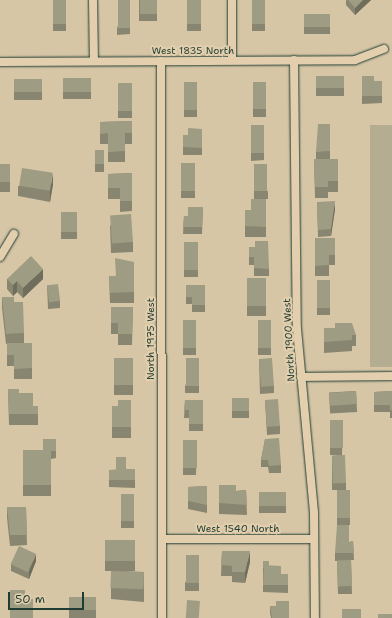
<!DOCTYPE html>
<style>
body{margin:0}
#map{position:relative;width:392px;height:618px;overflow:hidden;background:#d7c6a6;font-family:"Shantell Sans",sans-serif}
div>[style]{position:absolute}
.green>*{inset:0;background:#b5ad91;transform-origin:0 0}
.roads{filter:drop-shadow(0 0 1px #1f3d34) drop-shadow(0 0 1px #1f3d34)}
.street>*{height:8px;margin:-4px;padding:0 4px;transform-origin:4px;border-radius:4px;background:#e3cfad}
.wall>*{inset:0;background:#888670;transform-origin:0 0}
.shaded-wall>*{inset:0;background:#6f6d5b}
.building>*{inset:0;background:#9e9c82;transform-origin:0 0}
span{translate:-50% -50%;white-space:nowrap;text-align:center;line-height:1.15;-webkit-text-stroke:4px #e3cfad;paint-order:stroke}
.street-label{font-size:10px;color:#1f3d34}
.scale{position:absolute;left:8px;top:592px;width:76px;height:18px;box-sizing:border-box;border:2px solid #1f3d34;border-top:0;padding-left:5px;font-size:12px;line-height:14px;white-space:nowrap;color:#1f3d34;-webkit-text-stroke:3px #e3cfad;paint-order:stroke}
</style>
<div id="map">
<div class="green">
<i style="left:370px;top:125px;width:22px;height:242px"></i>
</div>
<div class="roads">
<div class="street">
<i style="left:93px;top:0;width:61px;rotate:89.1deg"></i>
<i style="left:232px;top:0;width:60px;rotate:90deg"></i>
<i style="left:294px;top:60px;width:269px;rotate:89.4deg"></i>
<i style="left:297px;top:329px;width:185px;rotate:84.7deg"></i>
<i style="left:314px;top:513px;width:105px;rotate:89.5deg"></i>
<i style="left:161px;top:61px;width:557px;rotate:89.9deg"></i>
<i style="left:0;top:62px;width:355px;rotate:-0.3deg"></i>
<i style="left:355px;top:60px;width:31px;rotate:-21deg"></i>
<i style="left:0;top:257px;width:27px;rotate:-59deg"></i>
<i style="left:301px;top:377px;width:91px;rotate:-0.6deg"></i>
<i style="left:162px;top:539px;width:152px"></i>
</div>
</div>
<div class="wall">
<i style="left:53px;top:0;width:13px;height:31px"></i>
<i style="clip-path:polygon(130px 0,130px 34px,117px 35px,117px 28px)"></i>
<i style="left:139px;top:0;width:18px;height:21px"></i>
<i style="left:187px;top:0;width:14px;height:31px"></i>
<i style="left:252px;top:0;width:13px;height:31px"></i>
<i style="clip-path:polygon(346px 0,371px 0,355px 15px,346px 5px)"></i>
<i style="left:330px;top:14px;width:20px;height:26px;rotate:90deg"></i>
<i style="left:316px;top:76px;width:28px;height:20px"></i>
<i style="clip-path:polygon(362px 76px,374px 81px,382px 81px,382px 103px,362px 104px)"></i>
<i style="left:63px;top:78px;width:28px;height:21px"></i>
<i style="left:14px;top:79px;width:28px;height:21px"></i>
<i style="left:184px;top:82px;width:13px;height:35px"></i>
<i style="left:253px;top:82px;width:13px;height:35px"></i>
<i style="left:118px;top:83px;width:14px;height:35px"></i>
<i style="clip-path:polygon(132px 121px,132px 144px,125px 144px,125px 162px,108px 162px,108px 144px,100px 144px,100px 122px)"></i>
<i style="clip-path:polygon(330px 124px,330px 159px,338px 159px,338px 192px,328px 192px,328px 198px,315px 198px,314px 159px,316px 159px,316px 152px)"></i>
<i style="clip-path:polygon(251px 126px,264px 153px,264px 160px,251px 161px)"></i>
<i style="clip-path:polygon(202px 129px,202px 155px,183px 155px,183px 135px,188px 135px)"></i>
<i style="left:95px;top:150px;width:9px;height:22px"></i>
<i style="left:181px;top:163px;width:14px;height:35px"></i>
<i style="left:10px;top:164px;width:28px;height:10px;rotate:90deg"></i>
<i style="clip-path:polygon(254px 164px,268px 192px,268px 199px,254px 199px)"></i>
<i style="clip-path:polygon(132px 173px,132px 211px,120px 212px,120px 199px,108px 199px,108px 174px)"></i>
<i style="clip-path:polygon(53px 184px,50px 202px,18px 196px,18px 186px)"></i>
<i style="clip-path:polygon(266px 199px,266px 237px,245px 237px,245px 210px,251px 210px)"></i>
<i style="clip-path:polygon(317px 202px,335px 209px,331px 236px,318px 237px)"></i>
<i style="clip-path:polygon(203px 207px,202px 234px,183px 234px,184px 216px,188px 216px)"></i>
<i style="left:61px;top:212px;width:16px;height:27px"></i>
<i style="clip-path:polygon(110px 225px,133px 242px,133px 252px,111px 253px)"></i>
<i style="clip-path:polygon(315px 238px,335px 238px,335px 265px,329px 265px,329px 276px,315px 276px)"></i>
<i style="left:184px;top:242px;width:14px;height:35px"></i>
<i style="clip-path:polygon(249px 247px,269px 269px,269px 276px,254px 276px,254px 265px,249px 265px)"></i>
<i style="clip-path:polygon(134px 262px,134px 303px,110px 303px,109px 276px,115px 276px)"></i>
<i style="left:266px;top:278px;width:38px;height:19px;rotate:90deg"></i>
<i style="clip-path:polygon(7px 279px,43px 279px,23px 298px,17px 292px,13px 296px,7px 289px)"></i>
<i style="left:317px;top:280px;width:13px;height:35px"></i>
<i style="clip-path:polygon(47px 285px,60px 301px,60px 308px,48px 309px)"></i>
<i style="clip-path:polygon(186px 285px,205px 285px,205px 312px,192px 312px,192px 304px,186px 304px)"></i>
<i style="clip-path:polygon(2px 297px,14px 302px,24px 333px,24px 343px,32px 343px,32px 379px,14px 379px,14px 366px,7px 366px,7px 344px,6px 344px,2px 308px)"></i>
<i style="clip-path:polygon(111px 307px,133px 307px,132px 345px,118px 345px,118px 334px,111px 334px)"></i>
<i style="left:183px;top:320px;width:13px;height:35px"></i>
<i style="left:271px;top:320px;width:35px;height:13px;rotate:90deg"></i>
<i style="clip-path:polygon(324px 328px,356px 335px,356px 346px,352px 346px,352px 351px,324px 353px)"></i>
<i style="left:114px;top:358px;width:19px;height:37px"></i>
<i style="clip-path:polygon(199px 358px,199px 393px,185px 393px,185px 386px)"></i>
<i style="clip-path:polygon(259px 359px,274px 386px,274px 393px,260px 394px)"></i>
<i style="clip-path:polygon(8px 389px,19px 393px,33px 406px,38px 406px,38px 425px,9px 425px)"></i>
<i style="left:356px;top:391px;width:21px;height:27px;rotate:87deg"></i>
<i style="clip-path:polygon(392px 391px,392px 418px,390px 418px,390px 412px,374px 412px,374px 392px)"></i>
<i style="left:232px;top:398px;width:17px;height:20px"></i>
<i style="clip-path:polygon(131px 400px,131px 438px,112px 438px,112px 406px,118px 406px)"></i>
<i style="clip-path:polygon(185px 400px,203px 400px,203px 431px,189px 431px,189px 418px,184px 418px)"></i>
<i style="clip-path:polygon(265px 400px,280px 426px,280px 434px,267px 435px)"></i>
<i style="clip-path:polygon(330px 420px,343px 420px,342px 455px,346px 483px,346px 490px,350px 490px,350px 525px,337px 525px,337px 490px,332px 490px,332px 456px,342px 455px,330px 455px)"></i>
<i style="clip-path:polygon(56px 439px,56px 458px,51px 459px,51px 496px,23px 496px,23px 450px,43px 450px)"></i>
<i style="clip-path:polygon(265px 439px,281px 465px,281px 473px,269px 473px,268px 467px,261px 467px,261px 460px)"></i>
<i style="clip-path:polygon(197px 440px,196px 475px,183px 475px,183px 468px)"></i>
<i style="clip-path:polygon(126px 469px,135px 469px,135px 488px,109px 487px,109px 470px)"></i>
<i style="clip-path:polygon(219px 485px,236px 491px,246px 490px,247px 515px,219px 514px)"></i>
<i style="clip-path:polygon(207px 486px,207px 513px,188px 509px,188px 487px)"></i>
<i style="left:286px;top:492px;width:21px;height:27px;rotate:90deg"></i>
<i style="left:121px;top:494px;width:13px;height:34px"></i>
<i style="clip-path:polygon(7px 507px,26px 507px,27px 545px,10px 546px,7px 518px)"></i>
<i style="clip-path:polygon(105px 540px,135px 540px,135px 571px,122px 571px,144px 572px,144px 602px,111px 599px,111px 571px,105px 571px)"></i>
<i style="clip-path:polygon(353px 541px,354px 560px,351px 560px,352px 594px,338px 594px,337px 561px,335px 561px,335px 553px,349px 542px)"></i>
<i style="clip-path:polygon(222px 551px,250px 562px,245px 583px,232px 582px,232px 576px,221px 576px)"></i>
<i style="clip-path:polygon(199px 555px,199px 591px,185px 591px,185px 583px)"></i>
<i style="clip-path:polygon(36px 561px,29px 579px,11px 571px,11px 564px)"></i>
<i style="clip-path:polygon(263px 561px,269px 566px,281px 574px,288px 574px,288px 593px,263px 592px)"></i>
<i style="left:69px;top:597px;width:27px;height:21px"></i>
<i style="clip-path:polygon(270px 606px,289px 618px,271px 618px,270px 613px)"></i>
</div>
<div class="shaded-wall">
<i style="clip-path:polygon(363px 0,371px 0,355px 15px,355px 8px)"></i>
<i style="clip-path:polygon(53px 173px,53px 184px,50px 202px,50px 191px)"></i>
<i style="clip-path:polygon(335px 201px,335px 209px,331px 236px,331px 229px)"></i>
<i style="clip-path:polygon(43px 269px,43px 279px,23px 298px,23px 288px)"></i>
<i style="clip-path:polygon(17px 281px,17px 292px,13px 296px,13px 285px)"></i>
<i style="clip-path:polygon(250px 551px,250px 562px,245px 583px,245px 572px)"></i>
<i style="clip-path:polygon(36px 554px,36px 561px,29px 579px,29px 571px)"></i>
</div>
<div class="building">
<i style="left:53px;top:0;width:13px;height:24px"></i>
<i style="left:118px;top:0;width:12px;height:28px"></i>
<i style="left:140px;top:0;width:17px;height:14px"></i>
<i style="left:187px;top:0;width:14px;height:24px"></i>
<i style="left:252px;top:0;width:13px;height:24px"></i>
<i style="clip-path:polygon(348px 0,363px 0,355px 8px)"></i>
<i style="left:330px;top:14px;width:13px;height:26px;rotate:90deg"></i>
<i style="left:316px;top:76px;width:28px;height:12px"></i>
<i style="clip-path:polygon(362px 76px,374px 76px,374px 81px,382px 81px,382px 96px,362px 96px)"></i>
<i style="left:63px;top:78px;width:28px;height:14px"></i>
<i style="left:14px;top:79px;width:28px;height:13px"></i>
<i style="left:184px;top:82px;width:13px;height:28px"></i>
<i style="left:253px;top:82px;width:13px;height:27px"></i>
<i style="left:118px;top:83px;width:14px;height:28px"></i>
<i style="clip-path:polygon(132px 121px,132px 133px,125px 133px,125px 151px,108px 152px,108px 133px,100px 134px,100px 122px)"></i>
<i style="clip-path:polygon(318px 124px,330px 124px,330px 151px,316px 152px)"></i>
<i style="left:264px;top:125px;width:28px;height:13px;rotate:90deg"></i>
<i style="clip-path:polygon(188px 128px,202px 129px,202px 148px,183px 147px,183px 135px,188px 135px)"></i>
<i style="left:95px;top:150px;width:9px;height:14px"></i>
<i style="clip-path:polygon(314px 159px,338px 159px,338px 181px,328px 181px,328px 187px,315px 187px)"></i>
<i style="left:181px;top:163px;width:14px;height:28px"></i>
<i style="left:10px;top:164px;width:18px;height:10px;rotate:90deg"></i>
<i style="left:254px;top:164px;width:13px;height:27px"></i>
<i style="left:22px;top:168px;width:31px;height:18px;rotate:9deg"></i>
<i style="clip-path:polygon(132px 173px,132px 201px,120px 201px,120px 188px,108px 188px,108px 174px)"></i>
<i style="clip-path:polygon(251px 199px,266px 199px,266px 227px,245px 226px,245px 210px,251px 210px)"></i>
<i style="clip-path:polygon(335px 201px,331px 229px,318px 230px,317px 202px)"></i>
<i style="clip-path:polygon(188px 207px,203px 207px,202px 227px,183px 227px,184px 216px,188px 216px)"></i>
<i style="left:61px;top:212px;width:16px;height:20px"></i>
<i style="left:131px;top:214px;width:28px;height:21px;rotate:86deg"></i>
<i style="clip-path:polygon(315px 238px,335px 238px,335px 255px,329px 255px,329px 265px,315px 266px)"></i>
<i style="clip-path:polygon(255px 241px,268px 241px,269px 269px,254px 268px,254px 257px,249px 257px,249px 247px,255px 247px)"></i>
<i style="left:184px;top:242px;width:14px;height:28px"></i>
<i style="clip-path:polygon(31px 256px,43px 269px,23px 288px,17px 281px,13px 285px,7px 279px)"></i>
<i style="clip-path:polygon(115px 258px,134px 262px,134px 292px,110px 293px,109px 276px,116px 276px)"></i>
<i style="left:266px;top:278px;width:28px;height:19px;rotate:90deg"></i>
<i style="left:317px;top:280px;width:13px;height:28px"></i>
<i style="left:58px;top:284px;width:17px;height:11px;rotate:83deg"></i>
<i style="clip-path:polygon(186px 285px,205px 285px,205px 305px,192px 305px,192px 297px,186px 297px)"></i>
<i style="clip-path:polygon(2px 297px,14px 297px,14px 302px,23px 302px,24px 333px,6px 334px)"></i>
<i style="clip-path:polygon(111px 307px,133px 307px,132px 334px,118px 334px,118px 323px,111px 323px)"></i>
<i style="left:183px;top:320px;width:13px;height:28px"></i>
<i style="left:271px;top:320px;width:28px;height:13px;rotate:90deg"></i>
<i style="clip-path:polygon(335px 323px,352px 323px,356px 335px,352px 335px,352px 340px,324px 342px,324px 328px,335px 328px)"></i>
<i style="clip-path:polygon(7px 343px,32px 343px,32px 368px,14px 369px,14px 355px,7px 355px)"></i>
<i style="left:114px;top:358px;width:19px;height:27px"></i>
<i style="left:186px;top:358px;width:13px;height:28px"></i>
<i style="left:272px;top:358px;width:28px;height:13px;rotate:86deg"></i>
<i style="clip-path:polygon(8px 389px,19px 389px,19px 393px,33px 393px,33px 406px,38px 406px,38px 414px,9px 414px)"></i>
<i style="left:356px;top:391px;width:13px;height:27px;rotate:86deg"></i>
<i style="clip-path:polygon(392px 391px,392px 410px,390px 410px,390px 405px,374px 405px,374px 392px)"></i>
<i style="left:232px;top:398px;width:17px;height:13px"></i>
<i style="left:278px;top:399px;width:27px;height:13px;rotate:86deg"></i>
<i style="clip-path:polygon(118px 400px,131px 400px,131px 427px,112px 427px,112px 406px,118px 406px)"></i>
<i style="clip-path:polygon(185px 400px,203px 400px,203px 424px,189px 424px,189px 410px,184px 410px)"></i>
<i style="left:330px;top:420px;width:13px;height:28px"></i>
<i style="clip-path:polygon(279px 438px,281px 465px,269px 466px,268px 460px,261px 460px,265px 439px)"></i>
<i style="clip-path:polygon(43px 439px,56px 439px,56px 451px,51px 451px,51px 450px,43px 450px)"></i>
<i style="left:183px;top:440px;width:14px;height:28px"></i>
<i style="left:23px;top:450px;width:28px;height:35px"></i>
<i style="left:345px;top:455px;width:28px;height:13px;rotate:88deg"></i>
<i style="clip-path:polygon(116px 457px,126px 457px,126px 469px,135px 469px,135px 480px,109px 480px,109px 470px,116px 470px)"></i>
<i style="clip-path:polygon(219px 485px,236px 485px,236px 491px,246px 490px,247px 505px,219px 503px)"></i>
<i style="clip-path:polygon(207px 486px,207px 505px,188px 501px,188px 487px)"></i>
<i style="left:337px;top:490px;width:13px;height:28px"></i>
<i style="left:286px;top:492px;width:14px;height:27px;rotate:90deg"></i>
<i style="left:121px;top:494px;width:13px;height:27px"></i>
<i style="clip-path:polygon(7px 507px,26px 507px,27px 535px,10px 535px)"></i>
<i style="clip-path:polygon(337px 525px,349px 525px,349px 542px,353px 541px,354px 553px,335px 553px)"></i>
<i style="left:105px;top:540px;width:30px;height:21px"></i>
<i style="left:19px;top:546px;width:19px;height:20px;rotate:25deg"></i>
<i style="clip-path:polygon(222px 551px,250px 551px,245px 572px,232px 572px,232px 566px,221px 565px)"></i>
<i style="left:186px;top:555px;width:13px;height:28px"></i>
<i style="left:351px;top:560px;width:26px;height:14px;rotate:88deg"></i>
<i style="clip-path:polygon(263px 561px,269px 561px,269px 566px,264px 565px,264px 568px,263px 568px)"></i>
<i style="clip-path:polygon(264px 565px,281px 566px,281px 574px,288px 574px,288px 585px,263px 585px)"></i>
<i style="left:111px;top:571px;width:33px;height:17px;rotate:2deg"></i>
<i style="clip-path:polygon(10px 590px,25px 590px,25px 599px,33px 599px,33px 618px,10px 618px)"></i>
<i style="left:69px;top:597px;width:27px;height:13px"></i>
<i style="left:187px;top:600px;width:13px;height:18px;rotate:4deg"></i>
<i style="clip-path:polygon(276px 601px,289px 601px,289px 618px,272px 618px,270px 606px,276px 606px)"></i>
<i style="left:342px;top:609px;width:19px;height:9px"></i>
<i style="left:378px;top:614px;width:14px;height:4px"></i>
</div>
<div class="street-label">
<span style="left:193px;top:51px">West 1835 North</span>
<span style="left:151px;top:339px;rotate:-90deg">North 1975 West</span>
<span style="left:289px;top:340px;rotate:-93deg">North 1900 West</span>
<span style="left:238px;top:529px">West 1540 North</span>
</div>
<div class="scale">50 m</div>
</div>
